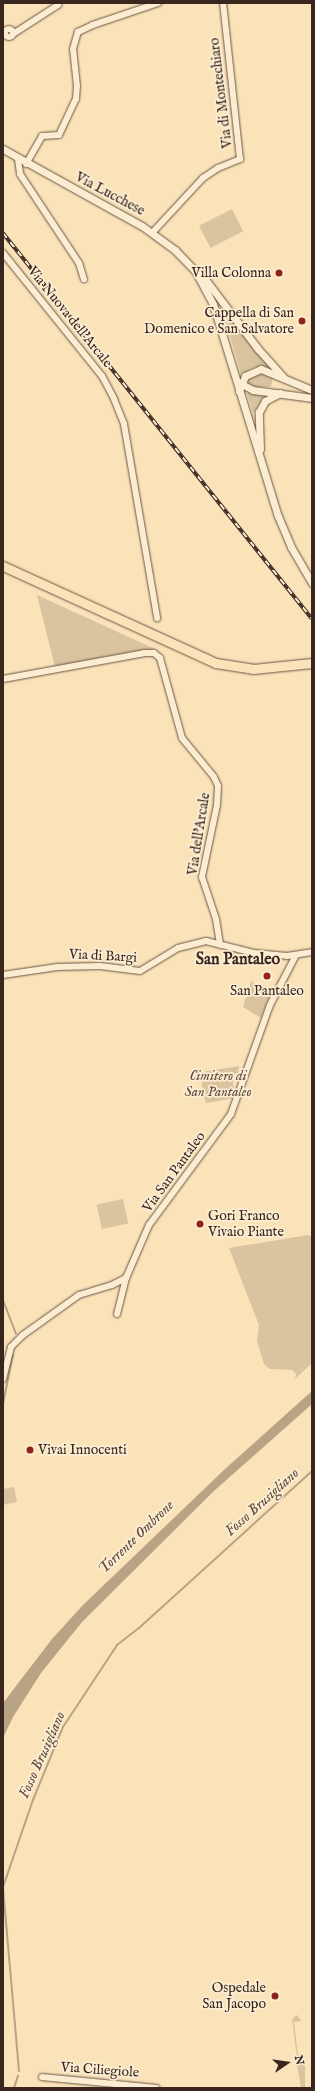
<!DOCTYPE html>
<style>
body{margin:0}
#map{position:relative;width:315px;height:2091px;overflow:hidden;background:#fbe3b9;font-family:"IM FELL English",serif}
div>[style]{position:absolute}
.green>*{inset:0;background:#dac39f;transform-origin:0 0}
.water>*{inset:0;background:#b9a385}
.stream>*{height:2px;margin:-1px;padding:0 1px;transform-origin:1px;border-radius:1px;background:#b9a385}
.roads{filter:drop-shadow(0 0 1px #695546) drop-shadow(0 0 1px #695546)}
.minor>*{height:6px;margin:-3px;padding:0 3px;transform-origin:3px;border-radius:3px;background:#fcedd2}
.minor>.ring{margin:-3px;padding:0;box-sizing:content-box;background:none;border:6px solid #fcedd2;border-radius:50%}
.tertiary>*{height:7px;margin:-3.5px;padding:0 3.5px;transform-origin:3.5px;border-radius:3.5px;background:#fcedd2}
.primary>*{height:9px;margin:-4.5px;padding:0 4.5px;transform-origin:4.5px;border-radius:4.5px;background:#fbe3b9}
.rail>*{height:3.5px;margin-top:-1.75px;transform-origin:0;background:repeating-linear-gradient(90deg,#fcedd2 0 6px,#38261f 0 12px);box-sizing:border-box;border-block:1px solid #38261f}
.dots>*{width:11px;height:11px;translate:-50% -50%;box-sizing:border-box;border:2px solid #fcedd2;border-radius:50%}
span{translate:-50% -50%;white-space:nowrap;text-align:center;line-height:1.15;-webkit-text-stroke:3.5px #fcedd2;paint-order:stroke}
.street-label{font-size:14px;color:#38261f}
.poi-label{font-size:14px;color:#38261f}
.right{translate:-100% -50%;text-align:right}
.left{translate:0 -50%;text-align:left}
.park-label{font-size:14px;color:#604d3f;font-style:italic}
.water-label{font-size:15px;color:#5f4c3e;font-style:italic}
.quarter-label{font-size:16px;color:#38261f;font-weight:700}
.frame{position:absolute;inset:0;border:4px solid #38261f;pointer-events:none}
.north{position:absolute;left:267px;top:2043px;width:40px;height:40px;-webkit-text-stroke:3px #fcedd2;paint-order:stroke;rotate:77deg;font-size:11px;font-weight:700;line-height:16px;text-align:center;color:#38261f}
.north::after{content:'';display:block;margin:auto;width:14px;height:18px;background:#38261f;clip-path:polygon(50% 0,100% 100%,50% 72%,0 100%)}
</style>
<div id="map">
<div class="green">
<i style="left:232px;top:209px;width:25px;height:37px;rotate:63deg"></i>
<i style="clip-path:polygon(222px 308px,269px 366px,268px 367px,254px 367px,241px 374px)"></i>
<i style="clip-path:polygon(262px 372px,273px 378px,271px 387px,253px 387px,246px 384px,246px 379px)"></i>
<i style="clip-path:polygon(249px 392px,266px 396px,253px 413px,247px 394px)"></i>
<i style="clip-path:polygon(37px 595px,155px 649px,55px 667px)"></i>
<i style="clip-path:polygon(251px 981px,270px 995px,261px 1018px,243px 1007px)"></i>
<i style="clip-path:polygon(239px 1066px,238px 1073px,232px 1074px,235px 1098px,206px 1103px,202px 1089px,202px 1072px)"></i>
<i style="left:123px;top:1199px;width:25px;height:27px;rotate:78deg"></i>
<i style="clip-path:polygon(308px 1235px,312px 1237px,312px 1363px,295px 1379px,296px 1374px,292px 1370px,270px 1369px,264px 1364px,257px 1341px,259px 1325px,229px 1248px)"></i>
<i style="clip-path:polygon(14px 1487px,17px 1502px,3px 1505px,3px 1489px)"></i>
<i style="clip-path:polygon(297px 2015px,301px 2021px,294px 2022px,298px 2055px,304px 2054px,304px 2057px,297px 2058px,292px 2019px)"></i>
<i style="clip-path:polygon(305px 2063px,305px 2088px,301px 2088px,297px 2064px)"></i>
</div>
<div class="water">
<i style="clip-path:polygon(312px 1391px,312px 1404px,215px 1490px,82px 1622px,41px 1673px,13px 1717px,3px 1738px,3px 1703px,52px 1639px,83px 1605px,225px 1469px)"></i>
</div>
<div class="stream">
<i style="left:3px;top:1300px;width:36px;rotate:69deg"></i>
<i style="left:3px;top:1404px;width:51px;rotate:-78.7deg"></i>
<i style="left:19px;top:2071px;width:185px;rotate:-95deg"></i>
<i style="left:3px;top:1887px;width:92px;rotate:-71deg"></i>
<i style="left:33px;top:1800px;width:79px;rotate:-67.7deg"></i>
<i style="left:63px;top:1727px;width:98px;rotate:-56.6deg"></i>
<i style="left:117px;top:1645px;width:28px;rotate:-38deg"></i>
<i style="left:139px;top:1628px;width:234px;rotate:-42.2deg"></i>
<i style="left:14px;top:2088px;width:13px;rotate:-72deg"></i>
</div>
<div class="roads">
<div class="minor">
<i class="ring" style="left:5px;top:29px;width:2px;height:2px"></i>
<i style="left:13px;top:34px;width:54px;rotate:-32.8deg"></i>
<i style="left:18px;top:159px;width:15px;rotate:82deg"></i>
<i style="left:20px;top:174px;width:107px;rotate:56.5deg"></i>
<i style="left:79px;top:263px;width:17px;rotate:73deg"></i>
<i style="left:26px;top:164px;width:32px;rotate:-60deg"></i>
<i style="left:42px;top:136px;width:17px;rotate:-3deg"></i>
<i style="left:59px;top:135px;width:40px;rotate:-65deg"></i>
<i style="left:76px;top:99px;width:13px;rotate:-86deg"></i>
<i style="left:77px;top:86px;width:37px;rotate:-96deg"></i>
<i style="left:73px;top:49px;width:18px;rotate:-74deg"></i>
<i style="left:78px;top:32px;width:17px;rotate:-25deg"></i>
<i style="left:93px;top:25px;width:69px;rotate:-18.7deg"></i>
<i style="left:152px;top:233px;width:75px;rotate:-47.2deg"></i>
<i style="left:203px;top:178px;width:18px;rotate:-34deg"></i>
<i style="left:218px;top:168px;width:24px;rotate:-22deg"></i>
<i style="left:240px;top:159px;width:157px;rotate:-96.2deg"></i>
<i style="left:3px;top:253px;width:158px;rotate:51.2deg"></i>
<i style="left:102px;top:376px;width:26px;rotate:62deg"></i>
<i style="left:114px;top:399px;width:27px;rotate:68deg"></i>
<i style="left:124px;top:424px;width:197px;rotate:80.3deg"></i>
<i style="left:3px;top:679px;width:143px;rotate:-10.4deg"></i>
<i style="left:144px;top:653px;width:10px"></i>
<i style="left:154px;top:653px;width:8px;rotate:40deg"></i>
<i style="left:160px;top:658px;width:83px;rotate:74.6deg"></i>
<i style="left:182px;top:738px;width:50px;rotate:50.6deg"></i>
<i style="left:214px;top:777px;width:10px;rotate:66deg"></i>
<i style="left:218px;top:786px;width:19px;rotate:93deg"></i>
<i style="left:217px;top:805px;width:74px;rotate:101.8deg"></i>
<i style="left:202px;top:877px;width:44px;rotate:71.6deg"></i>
<i style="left:216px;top:919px;width:26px;rotate:81deg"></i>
<i style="left:3px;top:975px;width:55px;rotate:-8.4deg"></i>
<i style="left:57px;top:967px;width:43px;rotate:-1.3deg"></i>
<i style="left:100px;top:966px;width:40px;rotate:7.1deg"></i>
<i style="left:140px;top:971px;width:44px;rotate:-31.2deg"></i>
<i style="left:178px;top:948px;width:29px;rotate:-14deg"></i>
<i style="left:206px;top:941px;width:49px;rotate:14deg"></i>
<i style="left:254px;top:953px;width:33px;rotate:5deg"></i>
<i style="left:287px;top:956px;width:25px;rotate:-9deg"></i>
<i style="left:117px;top:1314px;width:37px;rotate:-76deg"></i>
<i style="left:3px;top:1379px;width:33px;rotate:-76deg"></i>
<i style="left:11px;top:1347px;width:17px;rotate:-45deg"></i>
<i style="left:23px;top:1335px;width:69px;rotate:-35.5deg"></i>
<i style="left:79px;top:1295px;width:34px;rotate:-17deg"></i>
<i style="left:112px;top:1285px;width:16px;rotate:-27deg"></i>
<i style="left:126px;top:1278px;width:58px;rotate:-66.5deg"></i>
<i style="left:149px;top:1225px;width:138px;rotate:-53.5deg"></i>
<i style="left:231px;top:1114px;width:116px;rotate:-70.3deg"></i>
<i style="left:270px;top:1005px;width:56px;rotate:-62.5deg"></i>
<i style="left:42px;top:2077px;width:115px;rotate:5.5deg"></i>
</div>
<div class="tertiary">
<i style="left:3px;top:149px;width:159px;rotate:29deg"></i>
<i style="left:142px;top:226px;width:41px;rotate:36deg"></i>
<i style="left:175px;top:250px;width:30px;rotate:46deg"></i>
<i style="left:196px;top:272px;width:36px;rotate:62deg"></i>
<i style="left:213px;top:304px;width:222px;rotate:73deg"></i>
<i style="left:278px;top:516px;width:34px;rotate:67deg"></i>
<i style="left:291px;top:547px;width:42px;rotate:59.7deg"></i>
<i style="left:205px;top:279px;width:88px;rotate:52.9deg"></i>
<i style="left:258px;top:349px;width:39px;rotate:48deg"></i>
<i style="left:238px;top:382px;width:17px;rotate:28deg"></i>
<i style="left:253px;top:390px;width:60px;rotate:7.7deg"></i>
<i style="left:239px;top:391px;width:16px;rotate:-68deg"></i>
<i style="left:245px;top:376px;width:17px;rotate:-24deg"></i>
<i style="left:261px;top:369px;width:55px;rotate:22.4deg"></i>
<i style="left:260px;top:449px;width:37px;rotate:-92deg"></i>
<i style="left:259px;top:412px;width:13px;rotate:-61deg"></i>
<i style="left:265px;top:401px;width:17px;rotate:-28deg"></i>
</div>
<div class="primary">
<i style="left:3px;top:566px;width:234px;rotate:24.5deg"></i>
<i style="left:216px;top:663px;width:37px;rotate:9deg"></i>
<i style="left:253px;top:669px;width:59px;rotate:-5.8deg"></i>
</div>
</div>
<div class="rail">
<i style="left:3px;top:233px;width:494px;rotate:51.3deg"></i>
</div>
<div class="dots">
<i style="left:279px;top:273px;background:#8f2418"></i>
<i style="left:302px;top:321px;background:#8f2418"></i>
<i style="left:267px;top:976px;background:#8f2418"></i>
<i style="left:200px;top:1224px;background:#8f2418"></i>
<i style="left:30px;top:1450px;background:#8f2418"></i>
<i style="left:275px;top:1996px;background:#8f2418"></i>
</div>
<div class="street-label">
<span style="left:221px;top:93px;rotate:-97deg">Via di Montechiaro</span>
<span style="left:110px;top:194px;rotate:28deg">Via Lucchese</span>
<span style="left:70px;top:317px;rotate:51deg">Via Nuova dell'Arcale</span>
<span style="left:199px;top:834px;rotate:-81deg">Via dell'Arcale</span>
<span style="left:103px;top:956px;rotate:3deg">Via di Bargi</span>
<span style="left:174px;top:1172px;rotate:-54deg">Via San Pantaleo</span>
<span style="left:100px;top:2070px;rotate:4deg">Via Ciliegiole</span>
</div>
<div class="poi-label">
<span class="right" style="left:271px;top:273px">Villa Colonna</span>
<span class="right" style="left:294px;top:321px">Cappella di San<br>Domenico e San Salvatore</span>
<span style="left:267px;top:991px">San Pantaleo</span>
<span class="left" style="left:208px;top:1224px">Gori Franco<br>Vivaio Piante</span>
<span class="left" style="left:38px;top:1450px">Vivai Innocenti</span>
<span class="right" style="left:266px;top:1996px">Ospedale<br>San Jacopo</span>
</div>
<div class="park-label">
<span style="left:218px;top:1084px">Cimitero di<br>San Pantaleo</span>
</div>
<div class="water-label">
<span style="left:262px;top:1502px;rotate:-42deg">Fosso Brusigliano</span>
<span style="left:136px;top:1537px;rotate:-44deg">Torrente Ombrone</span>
<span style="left:42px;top:1755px;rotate:-66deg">Fosso Brusigliano</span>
</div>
<div class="quarter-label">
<span style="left:238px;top:960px">San Pantaleo</span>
</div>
<div class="frame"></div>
<div class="north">N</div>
</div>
